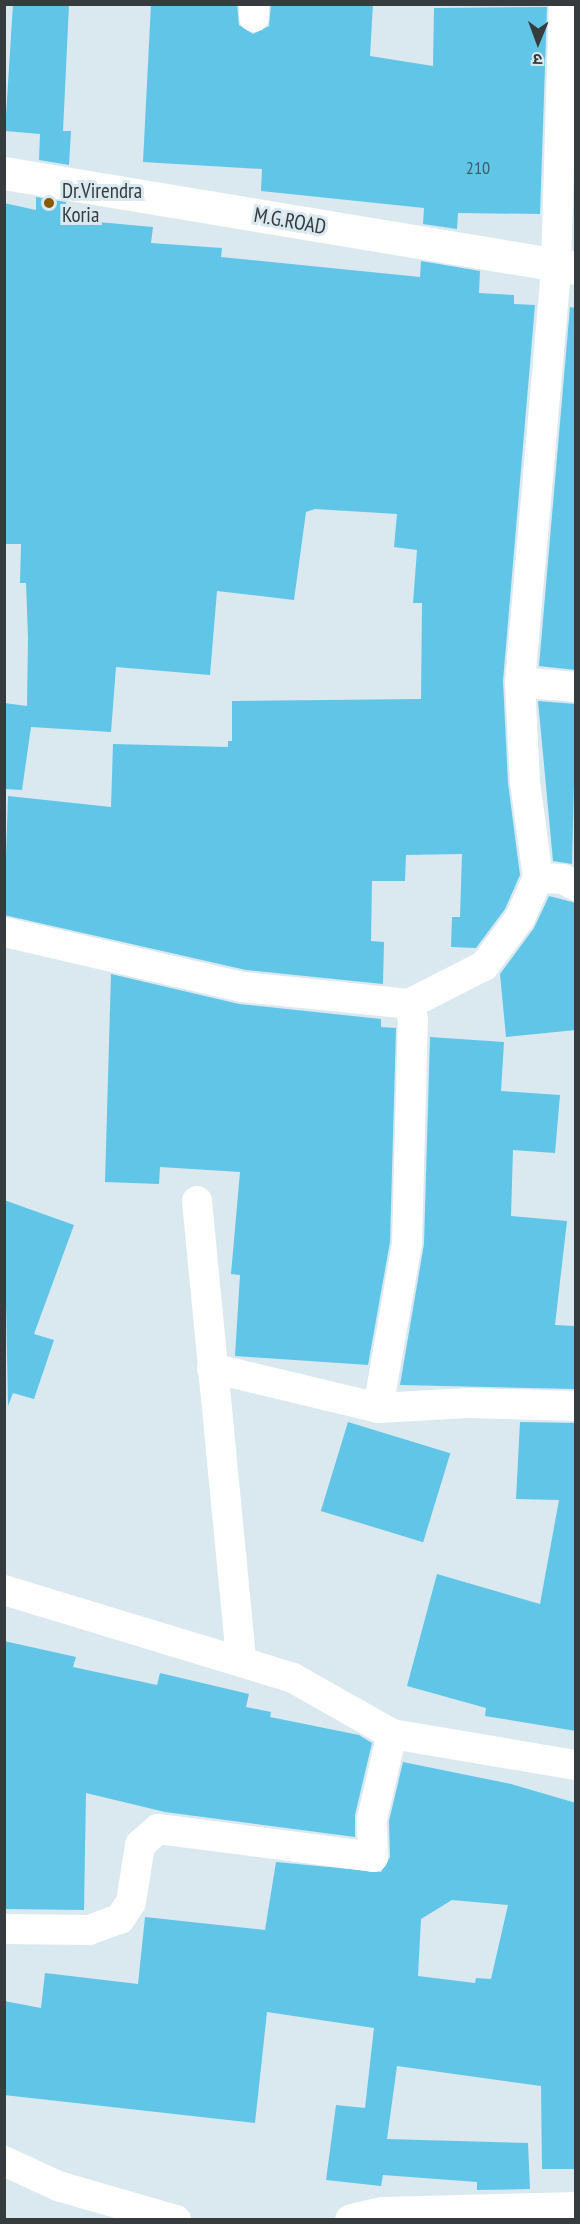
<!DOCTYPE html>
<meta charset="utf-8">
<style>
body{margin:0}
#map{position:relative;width:580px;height:2224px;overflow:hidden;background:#d9e9ef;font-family:"PT Sans Narrow","Noto Sans Devanagari",sans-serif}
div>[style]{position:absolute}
.building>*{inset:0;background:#61c5e8;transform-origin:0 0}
.minor>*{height:30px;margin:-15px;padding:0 15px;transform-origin:15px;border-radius:15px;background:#fff}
.secondary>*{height:33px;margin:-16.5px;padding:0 16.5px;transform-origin:16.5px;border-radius:16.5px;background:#fff}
.dots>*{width:16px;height:16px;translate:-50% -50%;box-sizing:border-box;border:3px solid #d9e9ef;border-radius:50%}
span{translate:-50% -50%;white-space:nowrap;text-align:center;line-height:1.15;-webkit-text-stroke:6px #d9e9ef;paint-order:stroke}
.number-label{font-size:18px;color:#415e68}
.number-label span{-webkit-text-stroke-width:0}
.poi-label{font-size:21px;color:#363c3e}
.left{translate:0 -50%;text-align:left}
.street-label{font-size:21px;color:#363c3e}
.frame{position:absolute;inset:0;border:6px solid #363c3e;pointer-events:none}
.north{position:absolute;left:508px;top:12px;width:60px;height:60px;-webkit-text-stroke:4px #d9e9ef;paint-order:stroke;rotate:181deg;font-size:16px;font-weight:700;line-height:24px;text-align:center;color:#363c3e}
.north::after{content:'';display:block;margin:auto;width:21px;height:27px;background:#363c3e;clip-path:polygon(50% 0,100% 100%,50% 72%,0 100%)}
</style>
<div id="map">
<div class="building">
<i style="clip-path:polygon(13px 4px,69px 5px,63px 131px,71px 131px,69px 165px,39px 160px,40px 134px,5px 131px)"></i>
<i style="clip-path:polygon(151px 4px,237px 4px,239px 25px,253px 34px,269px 26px,271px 4px,373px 4px,370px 56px,433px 66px,434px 8px,547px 7px,540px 214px,458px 213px,457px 229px,423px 224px,424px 208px,261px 191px,262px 169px,143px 162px)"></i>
<i style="clip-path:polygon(36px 197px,66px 202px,65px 219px,153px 227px,151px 243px,222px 248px,221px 257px,420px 277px,421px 261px,480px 271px,479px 293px,514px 295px,514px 304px,535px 305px,503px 681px,508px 783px,520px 875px,505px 909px,476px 948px,451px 947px,452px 917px,460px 917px,462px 854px,406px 855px,405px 881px,372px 881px,371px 941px,384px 942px,383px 984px,246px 970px,4px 915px,8px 796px,111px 807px,113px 744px,228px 747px,228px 741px,232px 741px,232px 701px,421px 699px,422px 603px,413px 603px,417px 550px,394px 547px,397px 514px,315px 509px,306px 512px,294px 600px,217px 591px,210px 675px,116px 667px,111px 732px,31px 727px,22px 790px,4px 789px,4px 703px,27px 706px,28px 637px,26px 583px,20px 583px,21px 544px,4px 544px,4px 203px,36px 210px)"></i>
<i style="clip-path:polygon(570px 307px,576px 308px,576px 670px,539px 666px)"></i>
<i style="clip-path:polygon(538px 701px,576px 704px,572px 864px,553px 861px)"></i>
<i style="clip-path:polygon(549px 896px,576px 903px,576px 1030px,506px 1037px,500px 974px,534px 928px)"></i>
<i style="clip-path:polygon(111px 974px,239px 1004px,381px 1019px,381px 1027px,396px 1028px,390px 1242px,368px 1365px,235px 1356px,240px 1275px,231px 1274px,240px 1172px,160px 1167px,159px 1184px,105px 1182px)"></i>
<i style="clip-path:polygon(430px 1037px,504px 1042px,501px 1091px,560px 1095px,555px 1153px,513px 1150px,511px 1216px,567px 1221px,555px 1325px,574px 1326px,574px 1389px,400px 1385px,424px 1244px)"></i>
<i style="clip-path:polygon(4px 1200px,74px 1225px,34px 1334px,54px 1340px,34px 1399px,13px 1393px,8px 1406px)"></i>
<i style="left:348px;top:1422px;width:107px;height:93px;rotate:17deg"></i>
<i style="clip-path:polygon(520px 1422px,576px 1423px,576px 1731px,485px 1716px,486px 1708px,407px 1686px,437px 1574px,540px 1604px,559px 1500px,516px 1499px)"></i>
<i style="clip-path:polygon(4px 1641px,76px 1657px,73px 1667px,157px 1685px,160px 1673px,249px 1694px,246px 1707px,271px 1712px,270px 1717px,359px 1735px,372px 1743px,355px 1815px,355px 1837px,165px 1812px,86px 1793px,84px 1910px,4px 1909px)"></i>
<i style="clip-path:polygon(evenodd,403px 1762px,511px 1784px,576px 1803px,576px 2169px,542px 2169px,541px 2086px,397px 2066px,387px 2139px,528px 2143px,530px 2189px,477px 2190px,477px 2182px,383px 2175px,381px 2186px,326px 2180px,336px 2105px,365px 2108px,374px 2028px,267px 2012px,255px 2123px,4px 2095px,4px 2001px,41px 2008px,45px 1973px,138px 1984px,145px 1917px,265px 1930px,276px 1862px,381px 1872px,390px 1857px,389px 1821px,403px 1762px,452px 1900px,508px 1905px,491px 1979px,476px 1978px,475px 1983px,418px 1976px,421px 1919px,452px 1900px)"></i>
</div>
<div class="minor">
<i style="left:254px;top:17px;width:13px;rotate:-90deg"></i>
<i style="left:520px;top:682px;width:56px;rotate:5.1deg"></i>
<i style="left:538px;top:878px;width:25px;rotate:2deg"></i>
<i style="left:563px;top:879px;width:15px;rotate:28deg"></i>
<i style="left:4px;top:932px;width:245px;rotate:13deg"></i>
<i style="left:243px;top:987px;width:167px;rotate:5.8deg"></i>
<i style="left:409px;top:1004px;width:84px;rotate:-26.9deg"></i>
<i style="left:484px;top:966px;width:60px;rotate:-53.1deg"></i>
<i style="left:520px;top:918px;width:44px;rotate:-65.8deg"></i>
<i style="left:538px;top:878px;width:97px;rotate:-97.7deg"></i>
<i style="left:525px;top:782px;width:100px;rotate:-92.9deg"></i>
<i style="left:520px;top:682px;width:417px;rotate:-85deg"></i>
<i style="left:556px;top:267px;width:263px;rotate:-88.3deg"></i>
<i style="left:197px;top:1201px;width:463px;rotate:84.5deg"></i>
<i style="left:212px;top:1368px;width:171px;rotate:13.5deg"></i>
<i style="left:378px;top:1408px;width:90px;rotate:-3.2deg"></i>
<i style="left:468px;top:1403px;width:108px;rotate:1.6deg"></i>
<i style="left:378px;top:1408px;width:167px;rotate:-80deg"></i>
<i style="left:407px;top:1244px;width:224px;rotate:-88.5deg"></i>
<i style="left:413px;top:1020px;width:16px;rotate:-104deg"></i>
<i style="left:4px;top:1590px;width:302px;rotate:16.9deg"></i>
<i style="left:293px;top:1678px;width:114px;rotate:29.5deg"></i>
<i style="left:392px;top:1734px;width:187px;rotate:9.6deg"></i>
<i style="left:4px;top:1929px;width:85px;rotate:0.7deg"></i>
<i style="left:89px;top:1930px;width:33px;rotate:-20deg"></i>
<i style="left:120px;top:1919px;width:20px;rotate:-57deg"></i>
<i style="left:131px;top:1902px;width:58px;rotate:-81deg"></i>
<i style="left:140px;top:1845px;width:24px;rotate:-42deg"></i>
<i style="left:158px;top:1829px;width:217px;rotate:7.4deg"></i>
<i style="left:373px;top:1857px;width:38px;rotate:-92deg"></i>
<i style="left:372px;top:1819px;width:87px;rotate:-76.8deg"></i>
<i style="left:4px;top:2161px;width:60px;rotate:24.8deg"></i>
<i style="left:58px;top:2186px;width:123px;rotate:16.1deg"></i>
</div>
<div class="secondary">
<i style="left:4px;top:173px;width:580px;rotate:9.43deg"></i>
<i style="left:351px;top:2220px;width:31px;rotate:-13deg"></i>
<i style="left:381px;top:2213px;width:195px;rotate:-1.5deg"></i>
</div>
<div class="dots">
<i style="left:49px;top:203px;background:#895900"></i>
</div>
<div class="number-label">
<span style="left:478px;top:168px">210</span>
</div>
<div class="poi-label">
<span class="left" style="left:62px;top:203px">Dr.Virendra<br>Koria</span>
</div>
<div class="street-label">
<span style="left:290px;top:221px;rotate:10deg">M.G.ROAD</span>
</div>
<div class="frame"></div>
<div class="north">उ</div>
</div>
